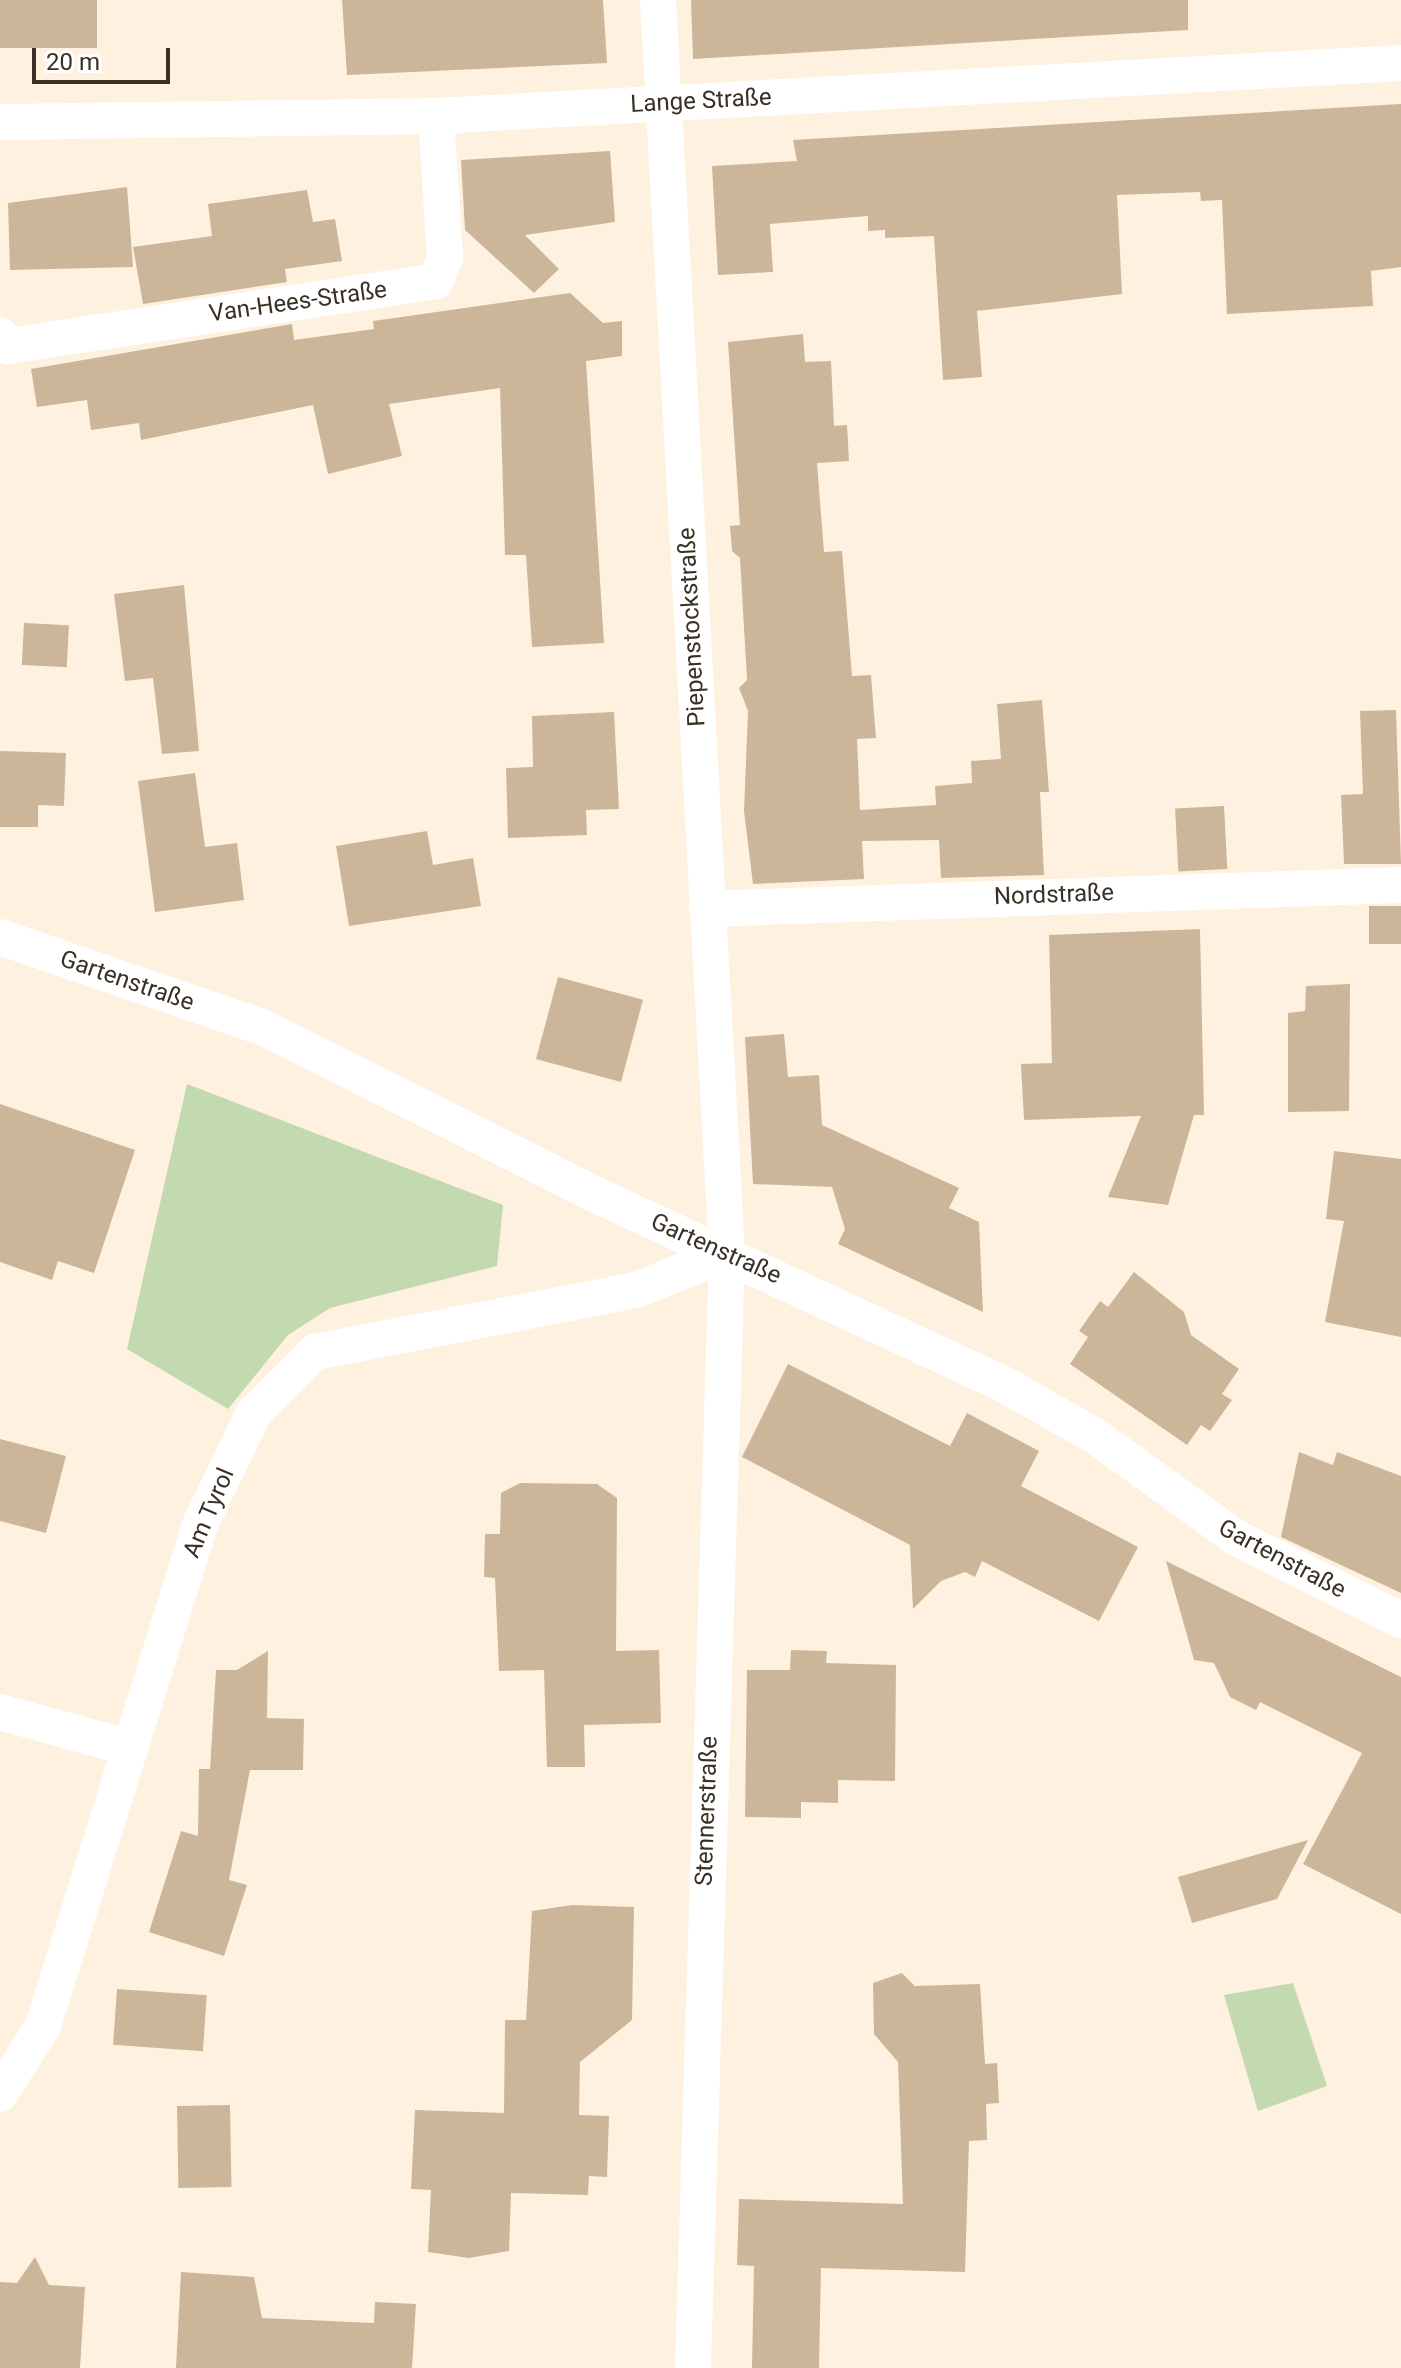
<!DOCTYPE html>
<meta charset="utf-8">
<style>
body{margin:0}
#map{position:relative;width:1401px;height:2368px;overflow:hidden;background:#fff1df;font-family:Roboto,sans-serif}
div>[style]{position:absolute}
.green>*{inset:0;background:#c3d9b0}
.building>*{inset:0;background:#ccb699;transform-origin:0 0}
.minor>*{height:36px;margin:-18px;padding:0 18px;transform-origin:18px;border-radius:18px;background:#fff}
span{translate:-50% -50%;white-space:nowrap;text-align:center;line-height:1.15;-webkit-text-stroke:6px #fff;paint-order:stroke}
.street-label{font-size:24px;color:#393025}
.scale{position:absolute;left:32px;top:48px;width:138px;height:36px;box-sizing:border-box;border:4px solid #393025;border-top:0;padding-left:10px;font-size:24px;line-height:28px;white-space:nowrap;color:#393025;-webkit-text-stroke:6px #fff;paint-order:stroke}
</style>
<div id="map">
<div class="green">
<i style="clip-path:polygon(187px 1084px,503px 1205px,497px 1266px,330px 1308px,288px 1335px,228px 1409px,127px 1349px)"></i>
<i style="clip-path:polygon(1293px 1983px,1327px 2086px,1258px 2111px,1224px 1995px)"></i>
</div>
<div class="building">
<i style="left:0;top:0;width:97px;height:48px"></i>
<i style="clip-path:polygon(342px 0,603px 0,607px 63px,347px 75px)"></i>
<i style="clip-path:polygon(691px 0,1188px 0,1188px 30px,693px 59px)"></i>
<i style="clip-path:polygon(1401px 104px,1401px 267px,1371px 271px,1373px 306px,1227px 314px,1222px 200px,1201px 201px,1200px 192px,1117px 195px,1122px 294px,977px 311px,982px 377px,943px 380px,934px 236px,885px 238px,885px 230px,868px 231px,868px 216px,770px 224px,773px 272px,718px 275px,712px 166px,797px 161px,793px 140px)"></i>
<i style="clip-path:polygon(610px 151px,615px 222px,525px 235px,559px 269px,534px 293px,465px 230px,461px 160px)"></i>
<i style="clip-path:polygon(127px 187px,133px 267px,10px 270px,8px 203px)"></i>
<i style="clip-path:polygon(307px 190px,313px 222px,335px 219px,342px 261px,285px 269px,287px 282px,143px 304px,133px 247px,212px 236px,208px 204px)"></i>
<i style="clip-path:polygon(570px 293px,603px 323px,622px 321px,622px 356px,586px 361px,604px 643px,532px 647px,526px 555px,505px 555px,500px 388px,389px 404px,402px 456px,328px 474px,313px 405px,141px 440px,139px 423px,91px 430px,87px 400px,37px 407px,31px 369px,292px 324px,294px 340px,374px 329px,373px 321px)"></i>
<i style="clip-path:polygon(803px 334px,805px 362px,831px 361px,834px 426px,847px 425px,849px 461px,817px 463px,824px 552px,842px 551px,852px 676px,871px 675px,876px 738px,857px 739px,860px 810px,936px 805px,935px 786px,972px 783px,971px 761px,1001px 759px,997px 704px,1042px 700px,1049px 792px,1040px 792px,1044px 875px,941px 878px,939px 840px,862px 841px,864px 879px,753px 884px,744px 811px,748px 711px,739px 688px,747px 680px,740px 558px,732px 551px,730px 526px,740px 525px,728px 342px)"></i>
<i style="clip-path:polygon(184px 585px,199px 751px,162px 754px,153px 678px,125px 681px,114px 594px)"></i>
<i style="left:24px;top:623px;width:45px;height:42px;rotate:3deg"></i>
<i style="clip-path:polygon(1396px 710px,1401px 864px,1344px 864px,1341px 795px,1363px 794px,1360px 711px)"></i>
<i style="clip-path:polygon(614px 712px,619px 809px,586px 810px,587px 835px,508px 838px,506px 768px,533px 767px,532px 716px)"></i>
<i style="clip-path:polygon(0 751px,66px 753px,64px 806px,38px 805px,38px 827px,0 827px)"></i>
<i style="clip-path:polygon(195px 773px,205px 847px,237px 843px,244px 900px,155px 912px,138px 781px)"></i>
<i style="left:1224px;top:806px;width:63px;height:49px;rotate:87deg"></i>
<i style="clip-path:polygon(427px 831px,433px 865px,473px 858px,481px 906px,349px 926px,336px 846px)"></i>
<i style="left:1401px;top:906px;width:38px;height:32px;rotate:90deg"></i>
<i style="clip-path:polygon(1200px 929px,1204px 1115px,1194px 1115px,1168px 1205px,1108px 1197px,1141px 1116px,1024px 1120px,1021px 1064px,1052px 1063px,1049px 935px)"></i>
<i style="left:558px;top:977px;width:88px;height:85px;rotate:15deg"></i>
<i style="clip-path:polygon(1350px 984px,1349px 1111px,1288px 1112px,1288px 1013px,1305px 1011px,1306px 986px)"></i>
<i style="clip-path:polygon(784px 1034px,788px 1077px,819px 1075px,822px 1125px,959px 1188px,949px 1208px,979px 1222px,983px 1312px,838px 1244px,845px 1229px,832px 1187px,753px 1184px,745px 1037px)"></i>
<i style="clip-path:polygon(0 1104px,135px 1150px,94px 1273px,58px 1261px,52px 1280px,0 1262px)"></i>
<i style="clip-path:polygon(1334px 1151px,1401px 1159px,1401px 1337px,1325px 1322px,1344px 1221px,1326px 1219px)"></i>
<i style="clip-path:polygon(1134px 1272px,1184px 1312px,1191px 1335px,1239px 1369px,1222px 1394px,1232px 1400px,1210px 1431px,1201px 1425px,1187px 1445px,1070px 1364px,1088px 1337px,1079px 1331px,1100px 1301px,1108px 1307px)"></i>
<i style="clip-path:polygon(788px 1364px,950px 1446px,967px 1413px,1039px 1451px,1021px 1486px,1138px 1547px,1099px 1621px,982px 1561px,975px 1577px,965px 1572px,941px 1581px,913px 1609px,910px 1545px,742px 1457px)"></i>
<i style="clip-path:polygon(0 1439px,66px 1456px,46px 1533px,0 1521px)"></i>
<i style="clip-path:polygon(1299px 1452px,1333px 1465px,1337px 1452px,1401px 1476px,1401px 1593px,1281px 1537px)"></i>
<i style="clip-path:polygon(520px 1483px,597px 1484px,617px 1498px,616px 1651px,659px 1650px,661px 1723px,584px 1725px,585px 1767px,547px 1767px,544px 1670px,499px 1671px,495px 1578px,484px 1577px,485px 1534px,500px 1534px,501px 1493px)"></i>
<i style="clip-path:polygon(1166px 1561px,1401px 1677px,1401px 1914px,1303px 1864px,1362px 1753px,1260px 1702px,1256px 1710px,1230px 1697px,1214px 1663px,1194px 1660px)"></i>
<i style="clip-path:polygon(791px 1650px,827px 1651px,826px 1663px,896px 1665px,895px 1781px,838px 1780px,838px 1803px,801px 1802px,801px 1818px,745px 1817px,747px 1670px,790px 1670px)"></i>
<i style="clip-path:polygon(268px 1651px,267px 1718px,304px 1719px,303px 1770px,250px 1770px,229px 1880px,247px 1885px,224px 1956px,149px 1932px,181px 1831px,198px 1836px,199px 1769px,210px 1769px,216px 1670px,237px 1670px)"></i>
<i style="clip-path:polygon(1308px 1840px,1277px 1899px,1192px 1923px,1178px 1877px)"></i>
<i style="clip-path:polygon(572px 1905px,634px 1907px,632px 2020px,580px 2062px,579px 2115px,609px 2116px,607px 2177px,589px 2176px,588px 2195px,511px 2193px,509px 2251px,469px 2258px,428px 2252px,431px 2190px,411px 2189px,415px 2110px,504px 2113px,505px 2020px,526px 2020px,532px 1911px)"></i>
<i style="clip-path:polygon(902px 1973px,915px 1986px,980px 1984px,985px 2064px,997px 2063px,999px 2103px,986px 2104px,987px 2140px,969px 2141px,965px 2272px,821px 2268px,819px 2368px,752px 2368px,754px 2266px,737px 2265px,739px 2199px,903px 2204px,898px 2062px,874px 2034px,873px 1983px)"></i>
<i style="left:117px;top:1989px;width:90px;height:56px;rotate:4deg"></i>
<i style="left:230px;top:2105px;width:82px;height:53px;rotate:89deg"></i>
<i style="clip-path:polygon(35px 2257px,49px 2285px,85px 2287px,80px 2368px,0 2368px,0 2282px,17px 2283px)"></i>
<i style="clip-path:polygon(181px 2272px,254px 2277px,262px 2318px,374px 2323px,375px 2302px,416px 2304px,412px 2368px,176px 2368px)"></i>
</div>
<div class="minor">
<i style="left:658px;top:0;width:1255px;rotate:86.85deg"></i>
<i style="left:727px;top:1253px;width:1116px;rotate:91.75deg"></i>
<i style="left:0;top:122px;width:436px;rotate:-0.8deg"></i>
<i style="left:436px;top:116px;width:966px;rotate:-3.14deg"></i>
<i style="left:0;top:335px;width:14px;rotate:54deg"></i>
<i style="left:8px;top:346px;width:433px;rotate:-8.6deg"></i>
<i style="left:436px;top:281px;width:26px;rotate:-69deg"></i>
<i style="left:445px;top:257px;width:141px;rotate:-93.7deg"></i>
<i style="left:707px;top:909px;width:694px;rotate:-1.98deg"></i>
<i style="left:0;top:937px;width:279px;rotate:19deg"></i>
<i style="left:264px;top:1028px;width:367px;rotate:26.7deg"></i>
<i style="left:592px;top:1193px;width:455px;rotate:24.9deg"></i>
<i style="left:1005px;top:1385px;width:103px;rotate:29.5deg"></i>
<i style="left:1095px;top:1436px;width:173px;rotate:35.8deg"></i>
<i style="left:1235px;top:1537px;width:186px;rotate:26.6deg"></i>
<i style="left:0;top:1712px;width:132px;rotate:15.4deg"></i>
<i style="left:0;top:2094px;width:80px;rotate:-57.7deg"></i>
<i style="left:43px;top:2026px;width:528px;rotate:-72.59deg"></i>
<i style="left:201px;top:1522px;width:121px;rotate:-64.1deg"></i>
<i style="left:254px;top:1413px;width:86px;rotate:-45deg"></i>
<i style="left:315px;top:1352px;width:327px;rotate:-10.9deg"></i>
<i style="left:636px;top:1290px;width:98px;rotate:-22.1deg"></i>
</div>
<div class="street-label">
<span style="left:701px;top:101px;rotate:-3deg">Lange Straße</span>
<span style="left:298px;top:302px;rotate:-8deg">Van-Hees-Straße</span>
<span style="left:692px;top:627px;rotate:-93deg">Piepenstockstraße</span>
<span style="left:1054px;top:895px;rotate:-2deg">Nordstraße</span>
<span style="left:127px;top:981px;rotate:19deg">Gartenstraße</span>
<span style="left:716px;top:1249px;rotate:24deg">Gartenstraße</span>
<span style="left:209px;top:1513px;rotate:-67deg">Am Tyrol</span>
<span style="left:1282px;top:1559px;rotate:28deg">Gartenstraße</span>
<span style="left:707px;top:1811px;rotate:-88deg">Stennerstraße</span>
</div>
<div class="scale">20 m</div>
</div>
